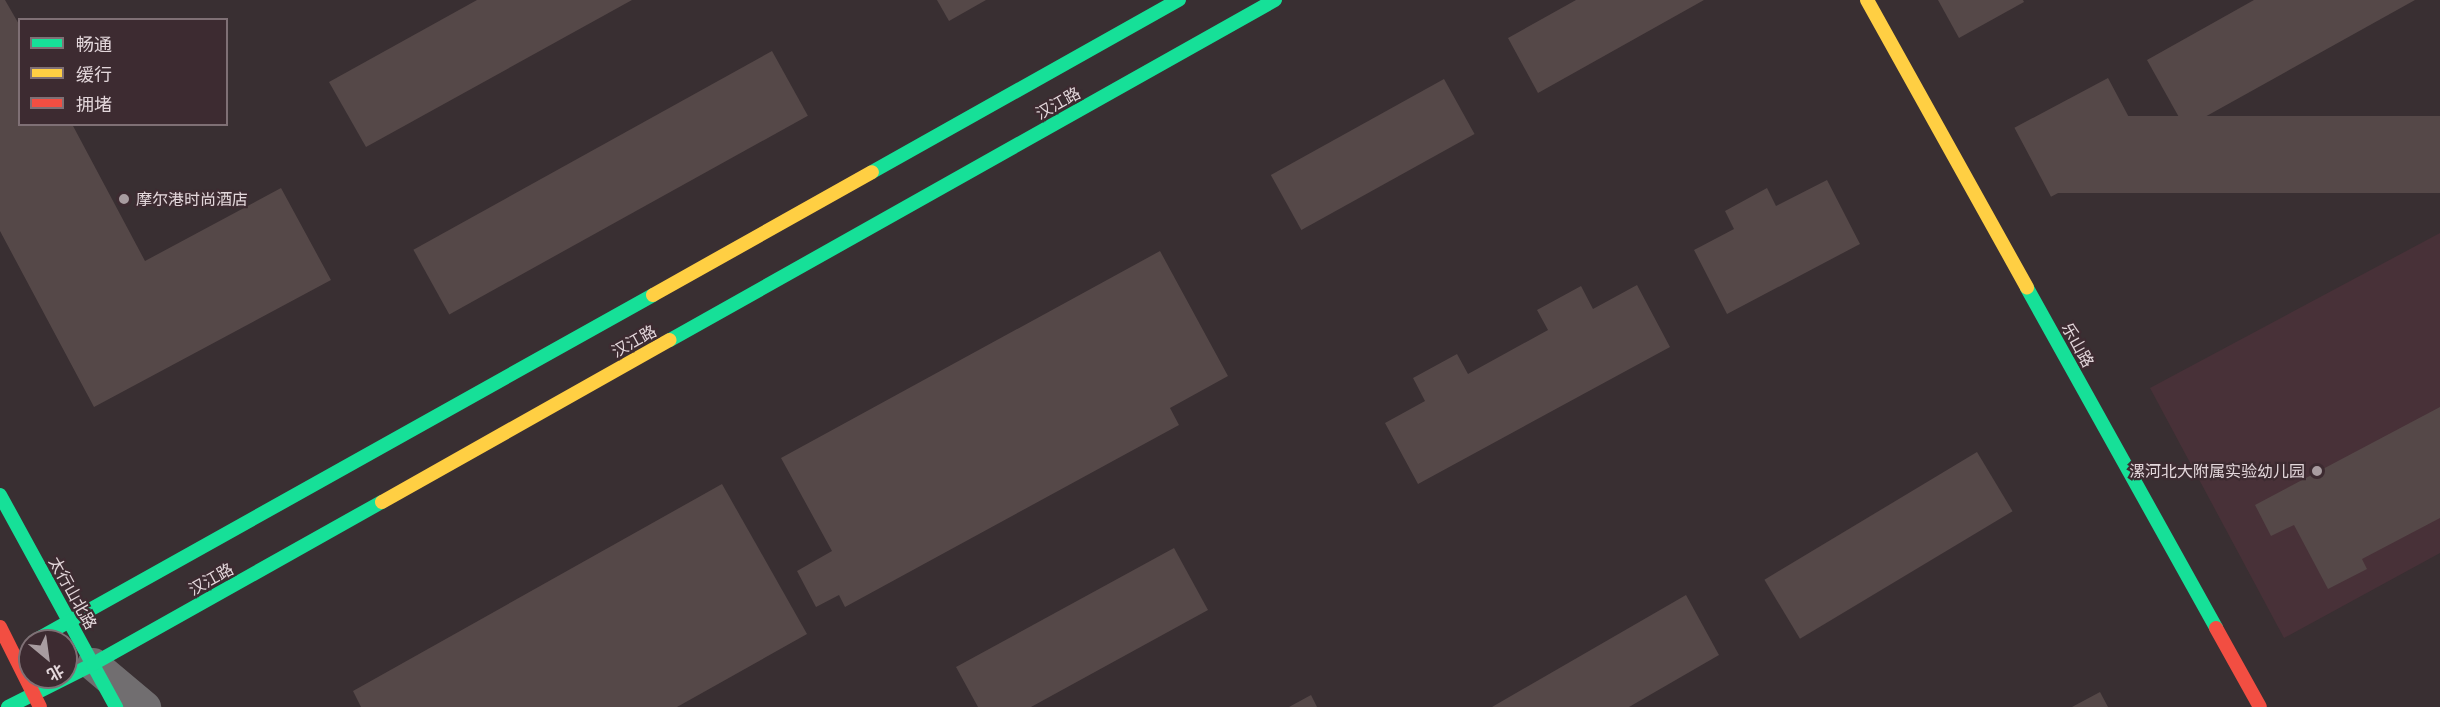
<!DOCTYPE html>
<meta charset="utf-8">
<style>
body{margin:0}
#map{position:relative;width:2440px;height:707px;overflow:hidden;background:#392f32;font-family:"IBM Plex Sans","Noto Sans SC",sans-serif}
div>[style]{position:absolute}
.built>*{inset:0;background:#483138}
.building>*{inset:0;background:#554848;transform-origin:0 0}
.street>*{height:33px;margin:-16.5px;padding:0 16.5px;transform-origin:16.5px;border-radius:16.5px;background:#716e70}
.fast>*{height:14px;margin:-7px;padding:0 7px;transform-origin:7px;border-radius:7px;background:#16e098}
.slow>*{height:14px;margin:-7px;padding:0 7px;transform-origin:7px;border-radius:7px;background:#ffcf43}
.jam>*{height:14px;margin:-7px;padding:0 7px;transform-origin:7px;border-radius:7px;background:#f24e42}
.dots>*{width:16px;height:16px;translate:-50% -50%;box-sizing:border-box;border:3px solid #3d2b31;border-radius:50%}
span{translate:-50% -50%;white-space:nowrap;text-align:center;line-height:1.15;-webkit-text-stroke:4.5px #3d2b31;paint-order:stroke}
.street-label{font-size:16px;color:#e3d7db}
.poi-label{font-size:16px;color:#e3d7db}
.left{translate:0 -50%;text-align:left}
.right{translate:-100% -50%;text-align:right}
.legend{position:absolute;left:18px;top:18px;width:210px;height:108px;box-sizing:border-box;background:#3d2b31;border:2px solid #7f7075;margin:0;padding:8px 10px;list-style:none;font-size:18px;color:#e3d7db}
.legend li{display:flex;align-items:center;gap:12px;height:30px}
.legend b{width:30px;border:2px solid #7f7075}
.north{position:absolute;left:18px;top:629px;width:60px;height:60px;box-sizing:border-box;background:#3d2b31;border:2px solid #7f7075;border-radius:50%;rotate:151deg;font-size:16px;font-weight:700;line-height:24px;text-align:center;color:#e3d7db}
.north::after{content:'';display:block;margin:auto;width:21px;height:27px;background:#a89ca0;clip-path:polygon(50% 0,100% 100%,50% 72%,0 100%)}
</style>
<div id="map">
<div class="built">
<i style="clip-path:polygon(2440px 233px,2440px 553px,2284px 638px,2150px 388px)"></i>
</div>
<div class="building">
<i style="clip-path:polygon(0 0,5px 0,20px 26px,20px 124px,72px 124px,145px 261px,281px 188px,331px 280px,94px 407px,0 231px)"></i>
<i style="clip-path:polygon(477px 0,632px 0,366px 147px,329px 82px)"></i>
<i style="clip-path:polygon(937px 0,986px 0,949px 21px)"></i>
<i style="clip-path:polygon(1576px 0,1704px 0,1538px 93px,1508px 38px)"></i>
<i style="clip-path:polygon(1938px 0,2023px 0,2024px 2px,1959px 38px)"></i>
<i style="clip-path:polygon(2254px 0,2415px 0,2185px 128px,2147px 60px)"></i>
<i style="left:772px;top:51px;width:74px;height:410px;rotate:61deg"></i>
<i style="left:2108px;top:78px;width:78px;height:106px;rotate:62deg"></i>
<i style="left:1444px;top:79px;width:63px;height:198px;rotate:61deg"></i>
<i style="left:2440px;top:116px;width:77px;height:387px;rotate:90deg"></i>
<i style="clip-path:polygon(1827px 180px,1860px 244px,1727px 314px,1694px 250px,1734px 229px,1725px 211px,1767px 188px,1776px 206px)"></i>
<i style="clip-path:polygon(1160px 251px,1228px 376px,1170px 408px,1179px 425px,845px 607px,839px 595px,816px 607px,797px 571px,832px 551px,781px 458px)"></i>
<i style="clip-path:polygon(1637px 285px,1670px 347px,1418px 484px,1385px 423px,1425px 401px,1413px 378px,1457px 354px,1468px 374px,1548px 330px,1537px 310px,1581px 286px,1593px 309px)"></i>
<i style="clip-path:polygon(2440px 407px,2440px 518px,2362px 559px,2367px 569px,2328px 589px,2294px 525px,2271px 536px,2255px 505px)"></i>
<i style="left:1977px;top:452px;width:69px;height:248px;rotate:59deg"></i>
<i style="clip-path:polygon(722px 484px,807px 634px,677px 707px,361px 707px,353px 691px)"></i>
<i style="clip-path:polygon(1174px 548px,1208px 610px,1031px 707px,978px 707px,956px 667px)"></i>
<i style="clip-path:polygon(1686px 595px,1719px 655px,1629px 707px,1492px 707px)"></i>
<i style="clip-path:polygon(2100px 692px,2108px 707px,2072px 707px)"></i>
<i style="clip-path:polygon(1311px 695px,1317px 707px,1289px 707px)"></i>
</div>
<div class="street">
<i style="left:93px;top:664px;width:67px;rotate:40.1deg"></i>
</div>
<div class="fast">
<i style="left:872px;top:172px;width:352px;rotate:-29.3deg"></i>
<i style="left:2027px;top:288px;width:389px;rotate:60.9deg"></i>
<i style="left:670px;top:340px;width:694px;rotate:-29.34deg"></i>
<i style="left:0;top:495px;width:242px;rotate:61.3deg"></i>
<i style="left:34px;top:641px;width:709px;rotate:-29.2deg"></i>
<i style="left:8px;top:707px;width:95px;rotate:-26.8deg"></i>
<i style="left:93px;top:664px;width:331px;rotate:-29.3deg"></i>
</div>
<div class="slow">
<i style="left:1867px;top:0;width:329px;rotate:60.9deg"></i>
<i style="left:653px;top:295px;width:251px;rotate:-29.3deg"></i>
<i style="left:382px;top:502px;width:330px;rotate:-29.4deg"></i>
</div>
<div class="jam">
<i style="left:0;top:627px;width:89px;rotate:63.4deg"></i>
<i style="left:2216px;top:628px;width:90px;rotate:60.9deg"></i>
</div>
<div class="dots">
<i style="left:124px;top:199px;background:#a89ca0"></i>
<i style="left:2317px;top:471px;background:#a89ca0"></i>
</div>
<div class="street-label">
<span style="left:1058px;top:103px;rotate:-29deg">汉江路</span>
<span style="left:634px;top:341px;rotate:-29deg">汉江路</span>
<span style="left:2078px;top:345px;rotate:61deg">乐山路</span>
<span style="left:211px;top:579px;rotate:-29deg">汉江路</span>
<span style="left:73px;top:593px;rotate:61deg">太行山北路</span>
</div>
<div class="poi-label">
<span class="left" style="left:136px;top:199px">摩尔港时尚酒店</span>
<span class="right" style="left:2305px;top:471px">漯河北大附属实验幼儿园</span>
</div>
<ul class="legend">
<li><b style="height:8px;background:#16e098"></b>畅通</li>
<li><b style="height:8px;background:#ffcf43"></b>缓行</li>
<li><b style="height:8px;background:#f24e42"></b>拥堵</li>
</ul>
<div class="north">北</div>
</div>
